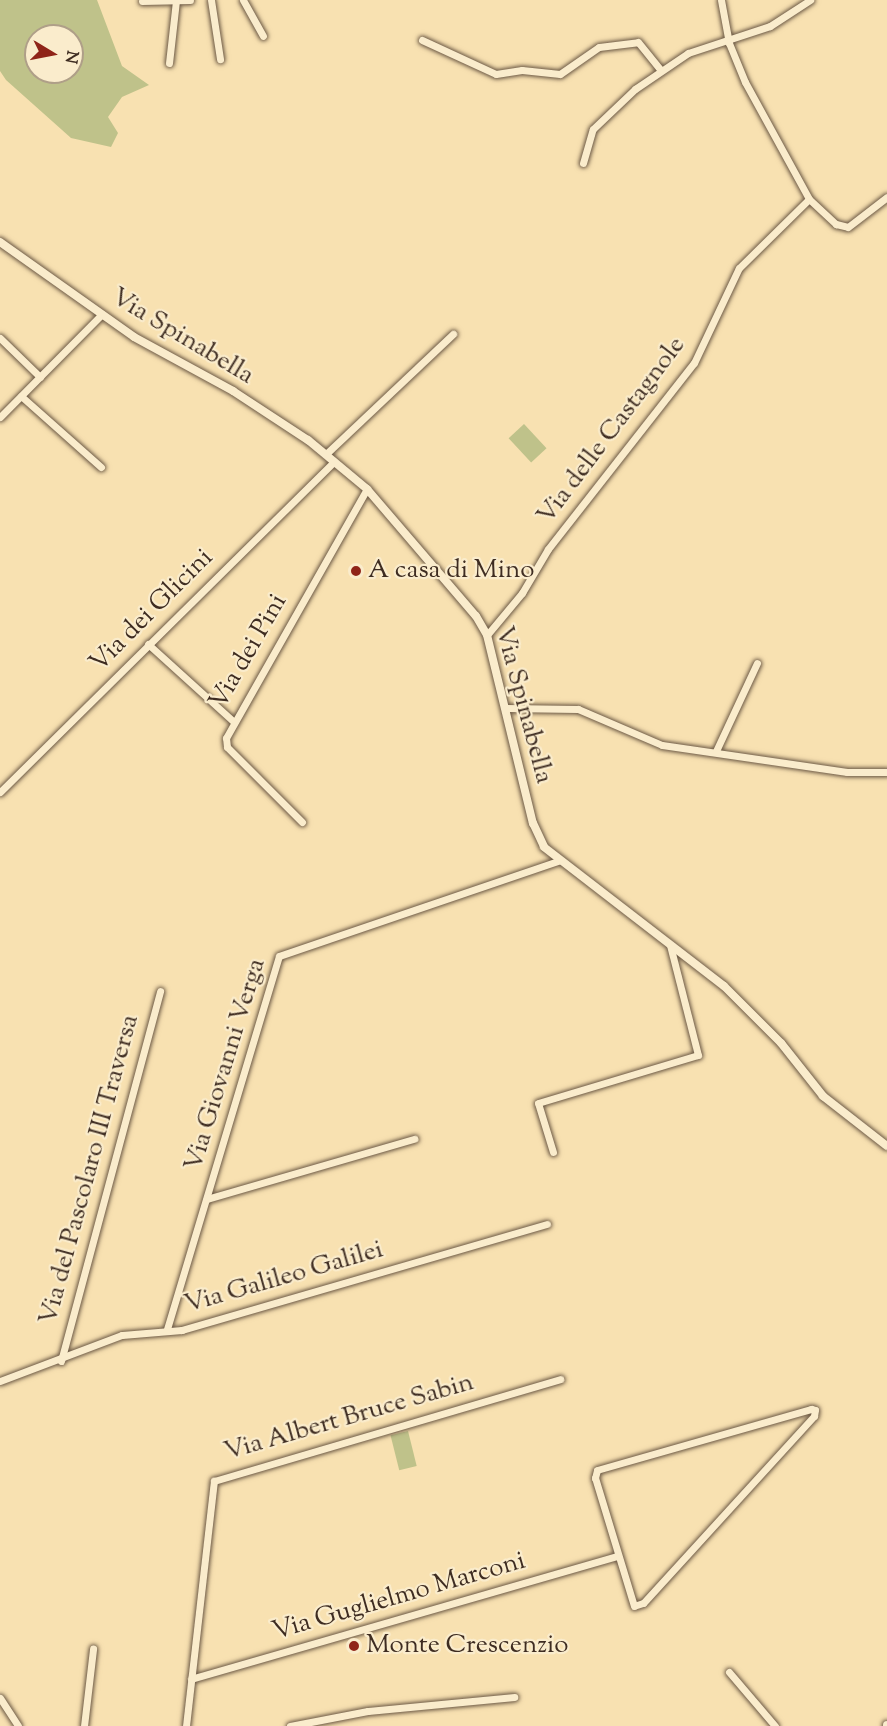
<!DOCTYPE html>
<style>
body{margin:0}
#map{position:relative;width:887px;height:1726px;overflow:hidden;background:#f8e1b1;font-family:"Sorts Mill Goudy",serif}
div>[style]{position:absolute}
.green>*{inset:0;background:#bfc28a;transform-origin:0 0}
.roads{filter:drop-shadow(0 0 2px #6c5945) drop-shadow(0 0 2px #6c5945)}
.minor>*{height:7px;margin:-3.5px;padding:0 3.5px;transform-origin:3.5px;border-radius:3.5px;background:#faeccc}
.tertiary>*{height:8px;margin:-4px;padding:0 4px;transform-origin:4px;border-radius:4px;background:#faeccc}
.dots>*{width:16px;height:16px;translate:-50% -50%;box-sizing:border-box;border:3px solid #faeccc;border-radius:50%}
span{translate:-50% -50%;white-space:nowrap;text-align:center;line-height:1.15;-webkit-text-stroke:4.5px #faeccc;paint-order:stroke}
.street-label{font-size:26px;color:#3e2c21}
.poi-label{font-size:26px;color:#3e2c21}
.left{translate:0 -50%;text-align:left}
.north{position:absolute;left:24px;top:24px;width:60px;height:60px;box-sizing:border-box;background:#faeccc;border:2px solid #af9f88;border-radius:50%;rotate:100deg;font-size:16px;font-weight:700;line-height:24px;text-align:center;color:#3e2c21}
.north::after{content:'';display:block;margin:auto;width:21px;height:27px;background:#8f2418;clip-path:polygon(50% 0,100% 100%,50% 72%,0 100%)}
</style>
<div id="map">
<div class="green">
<i style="clip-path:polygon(evenodd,0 0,97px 0,122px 66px,149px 85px,122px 97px,108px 117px,118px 133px,111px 147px,71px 138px,6px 80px,0 71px,0 0,36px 36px,72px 36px,72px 72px,36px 72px,36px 36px)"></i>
<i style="left:524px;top:424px;width:33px;height:21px;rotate:47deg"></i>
<i style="left:408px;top:1431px;width:36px;height:18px;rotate:76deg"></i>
</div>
<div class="roads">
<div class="minor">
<i style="left:211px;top:0;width:60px;rotate:81.3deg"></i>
<i style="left:243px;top:0;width:41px;rotate:60.9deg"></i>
<i style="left:721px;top:0;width:44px;rotate:79.5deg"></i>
<i style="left:729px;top:43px;width:42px;rotate:67.7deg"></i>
<i style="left:745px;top:82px;width:133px;rotate:61.3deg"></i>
<i style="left:809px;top:199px;width:37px;rotate:43deg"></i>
<i style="left:836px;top:224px;width:12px;rotate:14deg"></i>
<i style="left:848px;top:227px;width:49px;rotate:-37.6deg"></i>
<i style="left:142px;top:1px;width:48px;rotate:-1.2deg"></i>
<i style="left:422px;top:40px;width:81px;rotate:24.7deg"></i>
<i style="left:496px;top:74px;width:26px;rotate:-9deg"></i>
<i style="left:522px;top:70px;width:38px;rotate:6deg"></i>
<i style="left:560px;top:74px;width:47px;rotate:-34.7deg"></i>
<i style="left:599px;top:47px;width:39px;rotate:-7deg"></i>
<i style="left:638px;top:42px;width:36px;rotate:51deg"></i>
<i style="left:169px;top:63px;width:62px;rotate:-83.6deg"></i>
<i style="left:583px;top:163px;width:35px;rotate:-74deg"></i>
<i style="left:593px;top:129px;width:58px;rotate:-43.6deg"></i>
<i style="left:635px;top:89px;width:64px;rotate:-34.2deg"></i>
<i style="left:688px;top:53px;width:86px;rotate:-18.2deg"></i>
<i style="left:770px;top:26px;width:48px;rotate:-33deg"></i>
<i style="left:0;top:338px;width:56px;rotate:44.3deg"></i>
<i style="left:21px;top:396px;width:107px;rotate:41.6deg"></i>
<i style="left:0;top:417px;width:145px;rotate:-45.3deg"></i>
<i style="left:326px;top:454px;width:175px;rotate:-43.4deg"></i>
<i style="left:487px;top:635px;width:55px;rotate:-50.2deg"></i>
<i style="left:522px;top:593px;width:51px;rotate:-59.4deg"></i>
<i style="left:548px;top:549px;width:236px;rotate:-51.9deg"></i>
<i style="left:694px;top:363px;width:105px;rotate:-64.7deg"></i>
<i style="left:739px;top:268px;width:98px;rotate:-44.6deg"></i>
<i style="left:148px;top:644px;width:115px;rotate:42.2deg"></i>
<i style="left:506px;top:708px;width:72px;rotate:0.8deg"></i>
<i style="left:578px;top:709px;width:91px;rotate:23.2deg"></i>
<i style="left:662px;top:745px;width:187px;rotate:8.3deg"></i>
<i style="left:847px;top:772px;width:40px"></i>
<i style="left:716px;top:751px;width:97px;rotate:-65deg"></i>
<i style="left:0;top:792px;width:470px;rotate:-44.7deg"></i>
<i style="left:302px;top:822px;width:106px;rotate:-135deg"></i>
<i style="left:227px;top:747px;width:9px;rotate:-96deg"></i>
<i style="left:226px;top:738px;width:286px;rotate:-60.5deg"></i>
<i style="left:553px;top:1152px;width:51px;rotate:-107deg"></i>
<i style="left:538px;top:1103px;width:167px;rotate:-16.7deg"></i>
<i style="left:698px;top:1055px;width:114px;rotate:-104.3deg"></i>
<i style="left:207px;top:1199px;width:216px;rotate:-16.2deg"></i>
<i style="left:167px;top:1329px;width:389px;rotate:-73.3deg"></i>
<i style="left:279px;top:956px;width:295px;rotate:-18.8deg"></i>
<i style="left:61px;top:1361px;width:383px;rotate:-75deg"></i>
<i style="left:0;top:1381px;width:130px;rotate:-20.7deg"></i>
<i style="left:122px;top:1335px;width:60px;rotate:-4.8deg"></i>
<i style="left:182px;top:1330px;width:380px;rotate:-16.2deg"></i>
<i style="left:811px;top:1409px;width:4px;rotate:14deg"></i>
<i style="left:815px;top:1410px;width:6px;rotate:99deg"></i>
<i style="left:814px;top:1416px;width:253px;rotate:132.4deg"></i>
<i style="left:643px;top:1603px;width:9px;rotate:162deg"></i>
<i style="left:634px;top:1606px;width:134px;rotate:-106.9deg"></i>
<i style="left:595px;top:1478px;width:8px;rotate:-76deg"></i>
<i style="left:597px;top:1470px;width:223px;rotate:-15.9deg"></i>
<i style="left:729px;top:1672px;width:71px;rotate:49.6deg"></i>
<i style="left:191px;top:1679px;width:444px;rotate:-16.1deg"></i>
<i style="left:0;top:1698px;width:33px;rotate:57deg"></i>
<i style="left:84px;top:1726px;width:78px;rotate:-83.3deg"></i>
<i style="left:186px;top:1726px;width:247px;rotate:-83.5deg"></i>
<i style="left:214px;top:1481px;width:361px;rotate:-16.4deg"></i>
<i style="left:290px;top:1726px;width:79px;rotate:-10.9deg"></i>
<i style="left:368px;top:1711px;width:147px;rotate:-5.5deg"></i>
</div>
<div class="tertiary">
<i style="left:0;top:242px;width:164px;rotate:35.3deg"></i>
<i style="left:134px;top:337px;width:113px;rotate:28.6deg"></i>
<i style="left:233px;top:391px;width:90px;rotate:33.2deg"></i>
<i style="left:308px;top:440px;width:77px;rotate:39.7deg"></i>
<i style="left:367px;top:489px;width:167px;rotate:49.4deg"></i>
<i style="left:476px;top:616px;width:22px;rotate:60deg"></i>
<i style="left:487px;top:635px;width:194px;rotate:76.3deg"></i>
<i style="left:533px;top:823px;width:26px;rotate:65deg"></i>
<i style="left:544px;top:847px;width:227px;rotate:37.7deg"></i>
<i style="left:724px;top:986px;width:81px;rotate:45deg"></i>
<i style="left:781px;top:1043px;width:68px;rotate:51.6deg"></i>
<i style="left:823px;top:1096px;width:81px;rotate:38deg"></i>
<i style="left:887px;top:1726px;width:1px;rotate:-90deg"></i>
</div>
</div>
<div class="dots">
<i style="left:356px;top:571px;background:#8f2418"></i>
<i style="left:354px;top:1646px;background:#8f2418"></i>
</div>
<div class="street-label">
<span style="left:182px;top:337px;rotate:31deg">Via Spinabella</span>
<span style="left:612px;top:431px;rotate:-53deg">Via delle Castagnole</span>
<span style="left:152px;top:611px;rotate:-45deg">Via dei Glicini</span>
<span style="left:249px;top:652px;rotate:-60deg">Via dei Pini</span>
<span style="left:523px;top:705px;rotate:75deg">Via Spinabella</span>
<span style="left:226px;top:1065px;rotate:-73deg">Via Giovanni Verga</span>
<span style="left:90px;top:1170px;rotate:-75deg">Via del Pascolaro III Traversa</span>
<span style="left:284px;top:1278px;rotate:-16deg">Via Galileo Galilei</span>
<span style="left:349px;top:1418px;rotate:-16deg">Via Albert Bruce Sabin</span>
<span style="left:399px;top:1597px;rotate:-16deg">Via Guglielmo Marconi</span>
</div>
<div class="poi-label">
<span class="left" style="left:368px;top:571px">A casa di Mino</span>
<span class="left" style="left:366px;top:1646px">Monte Crescenzio</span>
</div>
<div class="north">N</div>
</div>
